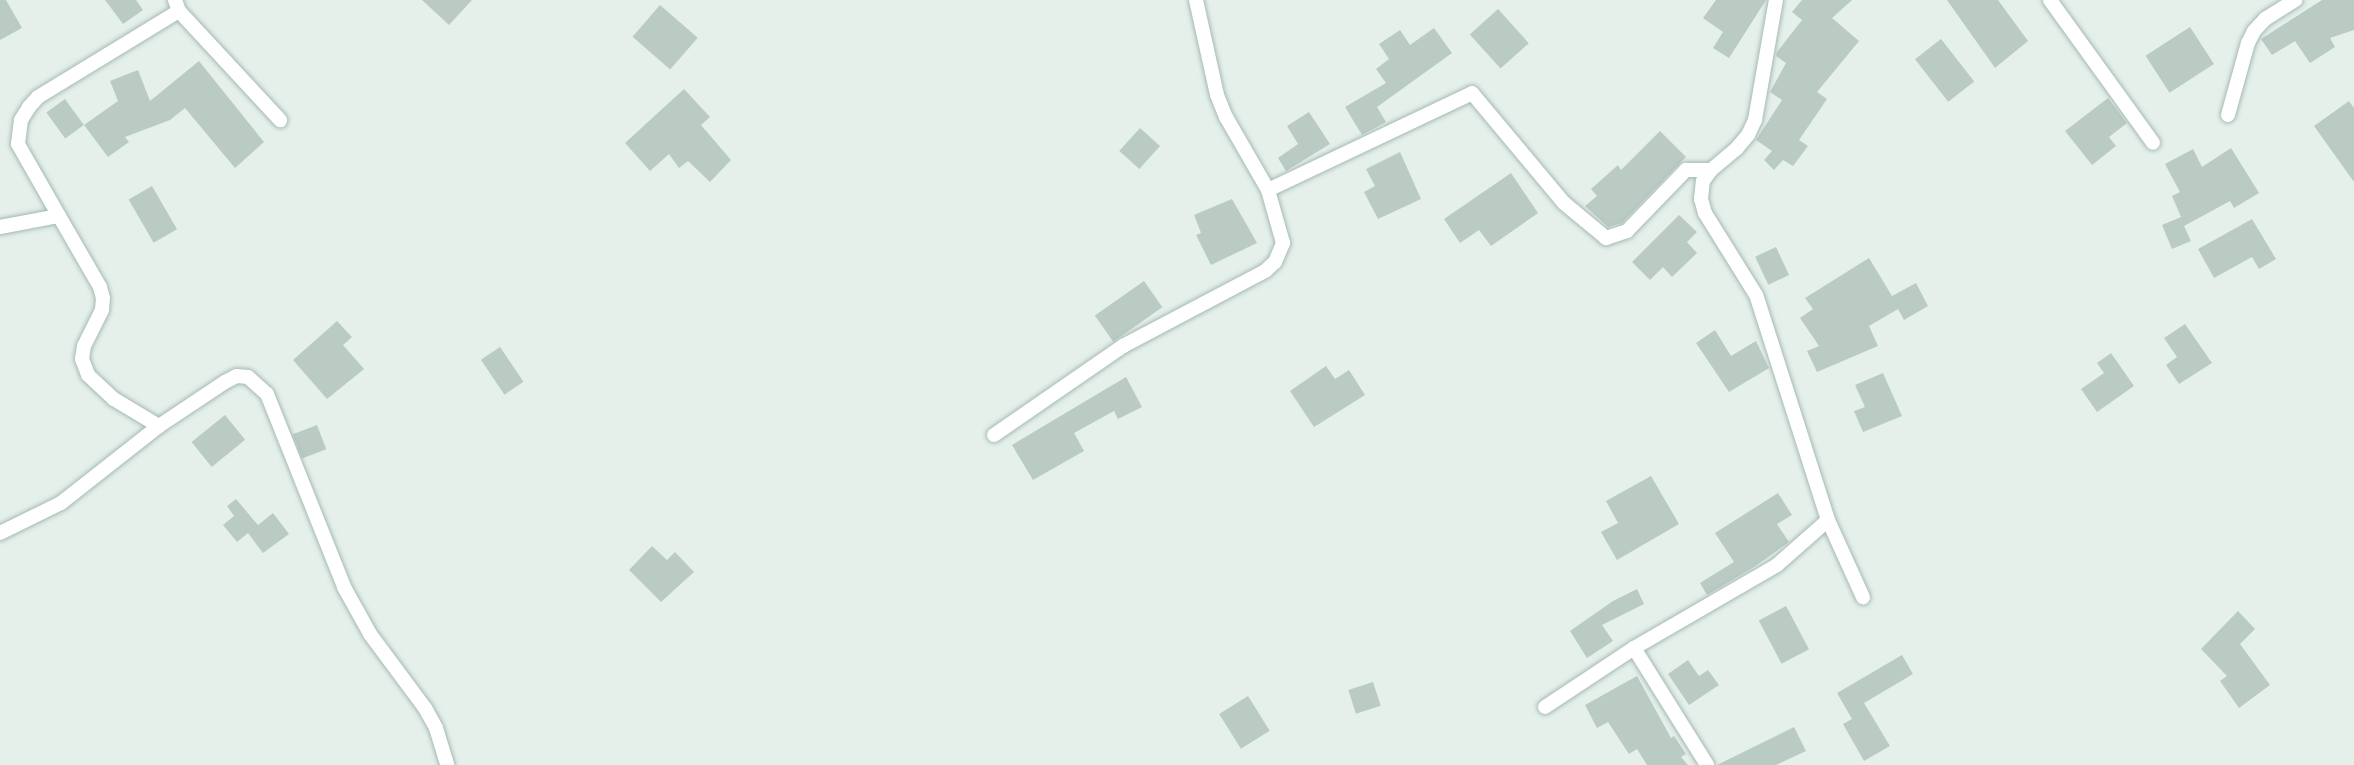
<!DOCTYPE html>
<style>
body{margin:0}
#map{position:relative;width:2354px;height:765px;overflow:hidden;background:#e5f0eb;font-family:"Work Sans",sans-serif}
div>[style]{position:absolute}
.building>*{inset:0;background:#bacbc4;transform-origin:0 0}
.roads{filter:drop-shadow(0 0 2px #a6b9b3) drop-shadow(0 0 2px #a6b9b3)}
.street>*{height:14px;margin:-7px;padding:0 7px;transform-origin:7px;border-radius:7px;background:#fff}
span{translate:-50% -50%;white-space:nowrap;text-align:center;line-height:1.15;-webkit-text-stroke:6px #f7fbf9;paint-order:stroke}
</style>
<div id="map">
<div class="building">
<i style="clip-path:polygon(0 0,6px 0,22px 28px,0 40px)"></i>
<i style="clip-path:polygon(105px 0,136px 0,143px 10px,123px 24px)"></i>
<i style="clip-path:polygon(422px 0,472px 0,449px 25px)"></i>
<i style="clip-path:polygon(1716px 0,1766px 0,1729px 58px,1713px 48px,1723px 32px,1703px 18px)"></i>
<i style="clip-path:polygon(1802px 0,1852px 0,1832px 18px,1859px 41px,1817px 92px,1827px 99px,1799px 140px,1808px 146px,1793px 166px,1783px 160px,1774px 170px,1764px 160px,1772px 151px,1756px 140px,1782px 100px,1770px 92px,1786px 63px,1776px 56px,1777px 52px,1802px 20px,1792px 12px)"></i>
<i style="clip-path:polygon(1947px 0,1998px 0,2028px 41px,1995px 68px)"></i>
<i style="clip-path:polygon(2322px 0,2354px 0,2354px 30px,2330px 38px,2335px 47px,2310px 63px,2295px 41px,2272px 55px,2261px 39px)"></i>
<i style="left:660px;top:5px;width:50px;height:42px;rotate:41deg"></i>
<i style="left:1498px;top:9px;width:46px;height:38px;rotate:48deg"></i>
<i style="left:2190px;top:27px;width:44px;height:53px;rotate:57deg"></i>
<i style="clip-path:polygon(1434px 28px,1452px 53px,1377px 107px,1386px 122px,1362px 135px,1345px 107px,1386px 83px,1376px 69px,1389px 59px,1379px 44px,1400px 30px,1410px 45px)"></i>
<i style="left:1941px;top:39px;width:54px;height:33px;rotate:52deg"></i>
<i style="clip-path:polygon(199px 61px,264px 142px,235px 168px,185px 108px,170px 120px,125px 137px,129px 142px,108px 157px,84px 125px,118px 101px,110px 81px,138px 70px,150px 101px)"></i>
<i style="clip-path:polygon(684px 89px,710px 117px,701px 125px,731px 160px,710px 182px,688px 161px,679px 168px,669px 154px,650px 171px,625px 143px)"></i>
<i style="clip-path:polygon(2108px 98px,2127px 123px,2109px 137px,2116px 146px,2092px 165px,2065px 131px)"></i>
<i style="left:65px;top:99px;width:32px;height:23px;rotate:54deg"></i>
<i style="clip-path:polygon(2349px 101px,2354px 108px,2354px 182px,2314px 126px)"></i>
<i style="clip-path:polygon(1309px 112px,1330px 144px,1286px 171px,1278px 158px,1298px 144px,1287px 126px)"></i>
<i style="left:1140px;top:128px;width:27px;height:31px;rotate:42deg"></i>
<i style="clip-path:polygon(1660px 131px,1686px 157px,1622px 223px,1608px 227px,1585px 206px,1597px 196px,1591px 189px,1618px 165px,1621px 170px)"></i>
<i style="clip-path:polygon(2231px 148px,2259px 193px,2234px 208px,2230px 201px,2184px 226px,2191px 241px,2172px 249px,2162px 225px,2181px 217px,2172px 196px,2180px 192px,2165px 164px,2193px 149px,2202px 167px)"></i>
<i style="clip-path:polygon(1400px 152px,1421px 199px,1378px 219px,1364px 192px,1375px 186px,1366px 169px)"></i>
<i style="clip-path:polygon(1511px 173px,1538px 213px,1491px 246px,1479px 230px,1460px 243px,1444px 219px)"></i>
<i style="left:152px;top:186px;width:50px;height:27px;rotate:60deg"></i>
<i style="clip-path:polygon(1232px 199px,1257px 243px,1211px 265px,1196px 235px,1201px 233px,1194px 215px)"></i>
<i style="clip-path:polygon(1679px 215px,1697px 232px,1687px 242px,1697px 253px,1672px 277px,1663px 267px,1650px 280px,1632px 262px)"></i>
<i style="clip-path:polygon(2252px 219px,2276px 259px,2259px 269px,2252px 257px,2214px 278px,2198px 249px)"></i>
<i style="left:1776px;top:247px;width:31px;height:23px;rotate:65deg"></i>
<i style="clip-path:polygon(1869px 258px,1892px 296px,1916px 283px,1928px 306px,1904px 320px,1898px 309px,1869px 326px,1878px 346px,1817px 372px,1807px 351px,1819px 346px,1800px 318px,1813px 309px,1805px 298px)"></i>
<i style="left:1144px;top:281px;width:32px;height:60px;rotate:55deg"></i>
<i style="clip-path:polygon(337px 321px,352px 337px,343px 345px,364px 369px,327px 399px,293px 360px)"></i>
<i style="clip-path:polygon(2185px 324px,2212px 363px,2179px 384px,2166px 365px,2177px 357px,2164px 338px)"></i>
<i style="clip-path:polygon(1715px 330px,1731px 356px,1756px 341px,1769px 368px,1729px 392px,1696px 343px)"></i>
<i style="left:500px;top:347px;width:42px;height:23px;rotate:56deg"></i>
<i style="clip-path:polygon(2111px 353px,2134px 386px,2097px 412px,2081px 389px,2104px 373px,2097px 363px)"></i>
<i style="clip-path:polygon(1326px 366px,1335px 379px,1349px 370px,1365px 395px,1314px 427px,1290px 391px)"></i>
<i style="clip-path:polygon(1883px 373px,1902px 416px,1863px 432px,1854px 411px,1865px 407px,1855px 385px)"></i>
<i style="clip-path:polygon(1126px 377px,1142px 407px,1118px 419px,1114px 411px,1074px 433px,1084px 451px,1033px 480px,1012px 445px)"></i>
<i style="left:225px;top:415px;width:32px;height:43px;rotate:51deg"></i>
<i style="left:317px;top:425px;width:26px;height:26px;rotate:69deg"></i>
<i style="clip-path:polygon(1651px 476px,1679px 524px,1617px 560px,1601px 532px,1618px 523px,1606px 501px)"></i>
<i style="clip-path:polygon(1778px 493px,1792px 515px,1777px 524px,1789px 542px,1754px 567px,1707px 595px,1700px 583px,1734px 562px,1715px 533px)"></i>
<i style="clip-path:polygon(236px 499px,258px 525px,273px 513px,289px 534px,263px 553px,248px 533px,237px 542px,223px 525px,234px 516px,227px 506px)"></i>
<i style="clip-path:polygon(652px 546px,667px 560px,675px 552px,694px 572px,661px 602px,629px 570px)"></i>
<i style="clip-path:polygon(1637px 589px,1644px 604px,1602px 625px,1613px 641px,1587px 658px,1570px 631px,1613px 601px)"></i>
<i style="left:1786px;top:606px;width:49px;height:31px;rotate:62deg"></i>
<i style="clip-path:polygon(2238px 611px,2255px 629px,2240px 644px,2270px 685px,2239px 708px,2220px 681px,2227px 676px,2201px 649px)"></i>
<i style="clip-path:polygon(1902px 655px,1913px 674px,1864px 703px,1890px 746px,1864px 761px,1843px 724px,1852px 719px,1837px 693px)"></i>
<i style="clip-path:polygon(1688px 660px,1699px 676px,1708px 670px,1719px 685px,1689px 705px,1668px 674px)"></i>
<i style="clip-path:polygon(1637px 676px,1671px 738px,1674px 736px,1686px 754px,1681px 757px,1688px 765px,1647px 765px,1637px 749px,1629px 754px,1608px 722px,1597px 728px,1585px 705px)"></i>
<i style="left:1373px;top:682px;width:25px;height:26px;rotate:72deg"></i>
<i style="left:1248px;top:696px;width:41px;height:34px;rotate:58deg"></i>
<i style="clip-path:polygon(1794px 727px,1806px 751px,1776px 765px,1717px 765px)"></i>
</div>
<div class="roads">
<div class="street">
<i style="left:175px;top:0;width:12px;rotate:70deg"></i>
<i style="left:179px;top:11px;width:149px;rotate:47.2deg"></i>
<i style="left:1196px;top:0;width:97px;rotate:77.5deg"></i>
<i style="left:1217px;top:95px;width:24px;rotate:68deg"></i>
<i style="left:1226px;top:117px;width:84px;rotate:60.1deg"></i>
<i style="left:1268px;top:190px;width:226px;rotate:-25.4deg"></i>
<i style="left:1472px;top:93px;width:143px;rotate:50.1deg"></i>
<i style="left:1564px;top:203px;width:55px;rotate:39.8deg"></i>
<i style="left:1606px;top:238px;width:22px;rotate:-18deg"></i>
<i style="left:1627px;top:231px;width:85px;rotate:-46deg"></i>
<i style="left:1686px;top:170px;width:25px"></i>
<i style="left:2050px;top:0;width:176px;rotate:54.2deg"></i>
<i style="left:2228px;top:115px;width:75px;rotate:-74.5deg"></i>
<i style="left:2248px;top:43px;width:13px;rotate:-63deg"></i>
<i style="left:2254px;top:31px;width:16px;rotate:-47deg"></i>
<i style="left:2265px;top:19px;width:36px;rotate:-32deg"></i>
<i style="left:59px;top:216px;width:83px;rotate:-119.7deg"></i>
<i style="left:18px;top:144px;width:24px;rotate:-83deg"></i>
<i style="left:21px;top:120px;width:15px;rotate:-58deg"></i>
<i style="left:29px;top:107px;width:13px;rotate:-48deg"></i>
<i style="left:38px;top:97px;width:165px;rotate:-31.4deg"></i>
<i style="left:0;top:227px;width:60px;rotate:-10.6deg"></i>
<i style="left:59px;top:216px;width:82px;rotate:60deg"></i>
<i style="left:100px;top:287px;width:11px;rotate:75deg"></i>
<i style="left:103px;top:298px;width:12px;rotate:95deg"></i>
<i style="left:102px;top:310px;width:40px;rotate:116.6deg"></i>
<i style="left:84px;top:346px;width:13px;rotate:99deg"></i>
<i style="left:82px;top:359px;width:17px;rotate:69deg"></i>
<i style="left:88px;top:375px;width:35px;rotate:43deg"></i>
<i style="left:114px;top:399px;width:52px;rotate:31deg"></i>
<i style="left:994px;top:435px;width:157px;rotate:-34.6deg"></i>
<i style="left:1123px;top:346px;width:161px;rotate:-27.8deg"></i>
<i style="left:1265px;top:271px;width:13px;rotate:-42deg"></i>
<i style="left:1275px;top:262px;width:21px;rotate:-67deg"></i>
<i style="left:1283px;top:243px;width:55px;rotate:-105.8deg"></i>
<i style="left:1828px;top:520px;width:85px;rotate:65.6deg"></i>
<i style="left:0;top:533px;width:68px;rotate:-26.2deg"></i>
<i style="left:61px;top:503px;width:125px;rotate:-38.2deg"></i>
<i style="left:159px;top:426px;width:79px;rotate:-33.7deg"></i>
<i style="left:225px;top:382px;width:13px;rotate:-27deg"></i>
<i style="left:237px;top:376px;width:11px;rotate:5deg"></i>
<i style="left:248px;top:377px;width:25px;rotate:42deg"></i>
<i style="left:267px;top:394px;width:208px;rotate:68.2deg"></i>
<i style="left:344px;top:587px;width:54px;rotate:61deg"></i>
<i style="left:370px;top:634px;width:92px;rotate:53.4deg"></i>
<i style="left:425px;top:708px;width:23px;rotate:61deg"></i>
<i style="left:436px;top:728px;width:39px;rotate:73deg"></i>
<i style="left:1634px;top:648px;width:138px;rotate:58deg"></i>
<i style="left:1545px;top:707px;width:107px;rotate:-33.5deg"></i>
<i style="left:1634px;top:648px;width:165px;rotate:-30.1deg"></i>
<i style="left:1777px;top:565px;width:68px;rotate:-41.4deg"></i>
<i style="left:1828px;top:520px;width:236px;rotate:-107.7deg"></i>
<i style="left:1756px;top:295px;width:97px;rotate:-121.9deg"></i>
<i style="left:1705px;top:213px;width:15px;rotate:-106deg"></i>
<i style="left:1701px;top:199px;width:18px;rotate:-84deg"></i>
<i style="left:1703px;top:181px;width:14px;rotate:-54deg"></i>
<i style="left:1711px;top:170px;width:34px;rotate:-40deg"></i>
<i style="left:1737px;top:148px;width:17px;rotate:-50deg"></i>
<i style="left:1748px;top:135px;width:17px;rotate:-65deg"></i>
<i style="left:1755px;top:120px;width:122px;rotate:-80.1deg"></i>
</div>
</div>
</div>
